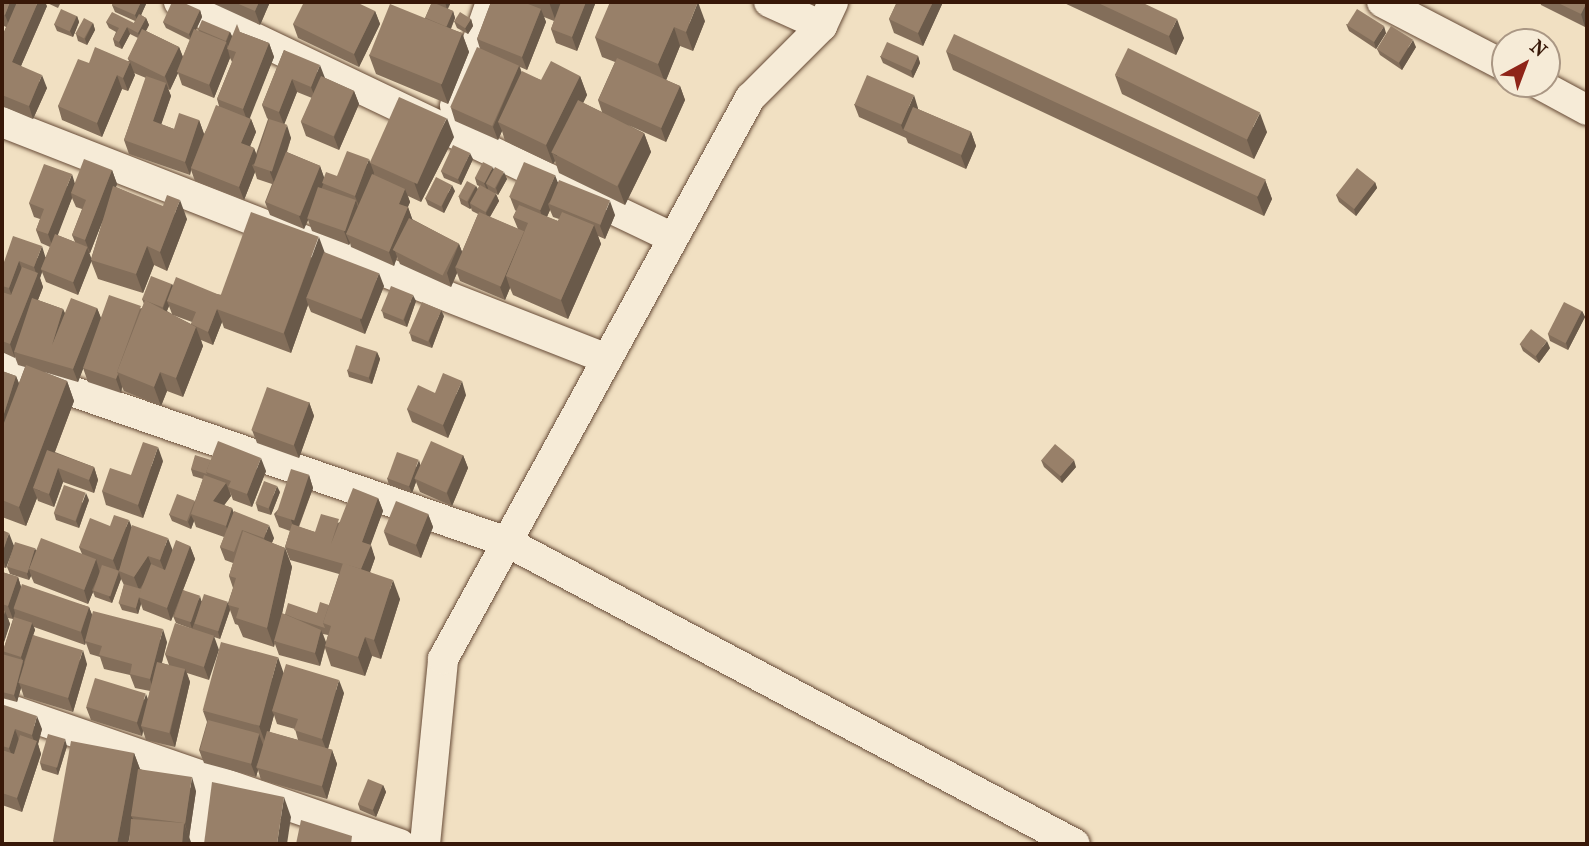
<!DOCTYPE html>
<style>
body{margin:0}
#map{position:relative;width:1589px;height:846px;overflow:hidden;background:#f1e0c2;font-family:"IM FELL French Canon",serif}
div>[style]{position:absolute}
.roads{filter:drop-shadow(0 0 2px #664a36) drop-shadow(0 0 2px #664a36)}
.street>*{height:30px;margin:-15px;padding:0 15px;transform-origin:15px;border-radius:15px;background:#f6ebd7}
.wall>*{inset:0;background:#836e5a}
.shaded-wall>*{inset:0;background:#6a5a4a}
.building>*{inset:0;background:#988069;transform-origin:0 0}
span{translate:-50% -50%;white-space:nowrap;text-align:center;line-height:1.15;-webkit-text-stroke:6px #f6ebd7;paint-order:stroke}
.frame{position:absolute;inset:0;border:4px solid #381808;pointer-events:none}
.north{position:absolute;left:1491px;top:28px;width:70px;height:70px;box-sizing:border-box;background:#f6ebd7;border:2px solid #aa9784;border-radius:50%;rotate:41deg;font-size:19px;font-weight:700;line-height:28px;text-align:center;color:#381808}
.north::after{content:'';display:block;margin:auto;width:24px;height:32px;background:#8f2418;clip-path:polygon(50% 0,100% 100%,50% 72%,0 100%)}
</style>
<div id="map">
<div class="roads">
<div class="street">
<i style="left:179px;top:2px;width:545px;rotate:25.53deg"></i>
<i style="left:769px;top:2px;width:58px;rotate:24.4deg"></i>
<i style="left:1382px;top:2px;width:139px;rotate:27.5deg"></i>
<i style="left:1539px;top:84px;width:55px;rotate:28.4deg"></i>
<i style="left:455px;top:106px;width:110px;rotate:-70.9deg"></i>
<i style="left:2px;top:122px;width:650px;rotate:21.39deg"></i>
<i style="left:2px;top:367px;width:534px;rotate:19.11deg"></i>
<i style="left:507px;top:542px;width:643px;rotate:28deg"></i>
<i style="left:2px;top:707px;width:421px;rotate:19deg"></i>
<i style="left:202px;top:844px;width:67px;rotate:-84.9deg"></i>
<i style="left:425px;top:844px;width:186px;rotate:-84.4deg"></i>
<i style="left:443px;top:659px;width:640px;rotate:-61.31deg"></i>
<i style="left:750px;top:98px;width:102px;rotate:-45deg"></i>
<i style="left:822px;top:26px;width:26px;rotate:-65deg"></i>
</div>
</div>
<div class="wall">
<i style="clip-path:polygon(2px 2px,47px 6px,21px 66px,47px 88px,33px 119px,2px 106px,2px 37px,6px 27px,2px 25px)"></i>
<i style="clip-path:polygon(45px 2px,61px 2px,58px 8px)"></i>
<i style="clip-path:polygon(evenodd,114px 2px,145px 2px,146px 4px,141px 15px,146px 18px,149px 25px,146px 31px,179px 47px,183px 57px,190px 40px,166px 28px,163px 22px,200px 10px,202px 17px,196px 30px,199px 32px,198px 29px,230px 32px,232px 36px,240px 32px,269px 43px,274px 57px,249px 118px,251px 119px,256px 132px,250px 146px,254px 148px,256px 154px,268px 119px,267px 118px,262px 105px,284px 50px,325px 78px,354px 91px,359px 104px,339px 150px,306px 136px,301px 122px,312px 98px,297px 92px,284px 124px,291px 138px,287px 152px,320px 166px,324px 178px,337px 176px,370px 163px,454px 137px,421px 202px,408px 196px,410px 202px,408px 207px,412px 219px,459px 244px,462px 252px,478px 214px,472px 211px,471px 208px,470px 209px,461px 204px,459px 197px,476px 186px,478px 189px,479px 186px,477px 185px,475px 178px,494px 169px,507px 179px,498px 195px,495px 193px,496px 194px,499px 201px,490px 217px,518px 229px,513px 217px,516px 211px,515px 210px,510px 197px,558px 182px,615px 215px,605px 239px,598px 236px,601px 244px,568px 319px,513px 295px,510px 288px,505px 300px,460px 281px,457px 273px,451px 287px,400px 264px,397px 257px,394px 266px,351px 247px,350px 243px,349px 245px,312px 231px,308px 220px,304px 229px,270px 215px,265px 202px,272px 184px,257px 179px,255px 172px,244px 200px,195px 181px,191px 170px,190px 175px,129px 154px,124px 140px,146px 78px,134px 73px,135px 75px,128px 91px,122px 89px,102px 137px,62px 120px,58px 106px,89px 63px,129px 61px,128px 59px,138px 38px,130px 34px,122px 49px,115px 46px,113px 39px,116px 32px,109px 28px,106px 22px,134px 23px,135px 21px,115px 12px,112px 5px,114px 2px,230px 58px,232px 62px,217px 99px,219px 106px,204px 134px,199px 120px,174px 129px,161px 124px,171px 96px,168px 89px,170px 90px,178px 73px,182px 85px,214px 98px,230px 58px,114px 2px,550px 210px,553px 217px,559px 219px,558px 221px,547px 217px,550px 210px)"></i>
<i style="clip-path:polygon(210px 2px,270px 2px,260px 25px)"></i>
<i style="clip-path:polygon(432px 2px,451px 2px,448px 9px,453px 11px,455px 18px,451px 29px,462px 33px,469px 52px,448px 104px,376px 74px,369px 55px,425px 18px)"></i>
<i style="clip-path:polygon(491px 2px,594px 2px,595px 4px,577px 51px,556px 43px,551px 29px,554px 21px,544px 17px,546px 22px,527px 70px,520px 67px,522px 73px,541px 80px,580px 76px,587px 95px,583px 103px,602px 112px,598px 100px,615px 62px,602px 57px,595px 37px,705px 21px,693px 51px,680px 46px,666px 80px,680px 86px,685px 100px,666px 142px,628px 125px,644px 133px,651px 152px,625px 205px,559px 173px,555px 161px,553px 164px,505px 141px,502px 131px,498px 140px,455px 121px,451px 108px,480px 49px,477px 39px)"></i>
<i style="clip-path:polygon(897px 2px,943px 2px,923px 46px,894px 33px,889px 19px)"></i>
<i style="clip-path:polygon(1062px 2px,1141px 2px,1184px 38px,1176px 55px)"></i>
<i style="clip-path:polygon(1540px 2px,1587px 2px,1587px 24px,1585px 27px,1541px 5px)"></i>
<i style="clip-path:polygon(375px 11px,380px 24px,359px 67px,298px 38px,293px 24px)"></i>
<i style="clip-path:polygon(77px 16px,79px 22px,73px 37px,57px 31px,54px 24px)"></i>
<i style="clip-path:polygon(471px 19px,473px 26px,468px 34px,457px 28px,454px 21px)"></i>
<i style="clip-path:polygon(93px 23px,95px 30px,87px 45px,78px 41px,76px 34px)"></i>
<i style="clip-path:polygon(1346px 24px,1386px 33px,1376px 49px,1349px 31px)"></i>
<i style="clip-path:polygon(1416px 47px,1402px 70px,1380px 55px,1377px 49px)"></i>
<i style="clip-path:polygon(946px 51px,1265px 180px,1272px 199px,1264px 216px,953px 70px)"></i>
<i style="clip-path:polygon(880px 56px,918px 56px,920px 63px,913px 78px,883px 63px)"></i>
<i style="clip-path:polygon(1115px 75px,1267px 132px,1254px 159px,1122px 94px)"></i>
<i style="clip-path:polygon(854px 104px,918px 108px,918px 109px,971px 132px,976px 146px,966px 169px,908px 143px,906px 138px,859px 117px)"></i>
<i style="clip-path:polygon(473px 159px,461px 185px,444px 178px,441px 171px)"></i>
<i style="clip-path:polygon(evenodd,112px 170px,117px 184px,116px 187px,187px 219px,167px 271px,154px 265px,143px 293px,98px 279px,91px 261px,78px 295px,46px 282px,42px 272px,40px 278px,43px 287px,38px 300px,63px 309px,65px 313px,97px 308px,101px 318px,142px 308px,144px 304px,142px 299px,172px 284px,173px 286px,222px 295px,324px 252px,384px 286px,365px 334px,311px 312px,308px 305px,291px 353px,224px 328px,222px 322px,213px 345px,201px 340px,203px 346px,183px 397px,167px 391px,161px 406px,124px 391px,122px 387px,121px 393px,88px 382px,83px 368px,78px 382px,44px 372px,67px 381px,74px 401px,55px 452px,94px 467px,98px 480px,94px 493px,63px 482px,54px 507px,38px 501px,37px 498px,26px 526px,2px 517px,2px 371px,16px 376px,19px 383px,25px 367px,18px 365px,15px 357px,15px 358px,2px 352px,2px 261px,4px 262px,46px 257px,50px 247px,41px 243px,36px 230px,40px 219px,34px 217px,29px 203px,75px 183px,112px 170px,72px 198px,76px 207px,82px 209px,72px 235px,75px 242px,57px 235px,72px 198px,112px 170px,103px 220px,91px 259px,89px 253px,90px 253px,103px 220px,112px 170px,169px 306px,172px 314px,167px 311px,169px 306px,112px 170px,173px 315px,192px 322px,191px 324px,173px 315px)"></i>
<i style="clip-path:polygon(1375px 182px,1377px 188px,1356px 216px,1339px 202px,1336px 195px)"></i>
<i style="clip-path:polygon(455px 191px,444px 213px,428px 205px,425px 198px)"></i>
<i style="clip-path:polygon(416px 301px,407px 327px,384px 318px,382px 311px)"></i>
<i style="clip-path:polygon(1582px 311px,1585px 317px,1568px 350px,1550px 341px,1548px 334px)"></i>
<i style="clip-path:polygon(444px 316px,432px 348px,412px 341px,410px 334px)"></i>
<i style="clip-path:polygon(1520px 344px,1550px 348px,1539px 363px,1523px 351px)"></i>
<i style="clip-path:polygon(377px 352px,380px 359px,372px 384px,349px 377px,347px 370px)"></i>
<i style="clip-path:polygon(435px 393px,466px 395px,448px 438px,412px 422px,407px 409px)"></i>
<i style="clip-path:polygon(309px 402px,314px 416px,299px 458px,257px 443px,252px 430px)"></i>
<i style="clip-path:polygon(463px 455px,468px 468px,452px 506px,420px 492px,416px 482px,412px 493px,389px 485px,387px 478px,421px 465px)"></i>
<i style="clip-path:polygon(evenodd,211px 460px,266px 471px,252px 507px,233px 500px,230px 492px,231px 496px,224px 505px,232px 508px,233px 512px,274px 538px,272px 543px,285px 548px,292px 567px,281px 618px,285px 614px,317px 613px,329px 605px,339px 574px,290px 560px,285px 547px,290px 531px,279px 527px,274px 514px,309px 475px,313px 488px,299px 527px,315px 532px,340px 522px,378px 498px,383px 511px,370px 545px,375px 558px,370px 572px,400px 599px,381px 659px,372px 656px,365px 676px,331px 666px,325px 648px,320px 666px,279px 655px,275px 644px,274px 647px,243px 637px,238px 625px,235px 624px,230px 610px,220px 639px,214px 637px,209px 680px,187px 673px,190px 682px,175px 747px,146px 740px,143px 731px,142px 736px,91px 720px,86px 707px,148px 699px,150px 691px,135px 688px,130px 675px,104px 669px,100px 657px,90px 654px,86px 643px,85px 645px,34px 627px,35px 630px,33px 635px,87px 664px,73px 712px,24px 697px,21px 688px,17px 702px,2px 698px,2px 654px,4px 655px,3px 651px,13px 619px,8px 618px,10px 624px,3px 645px,2px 645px,2px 572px,18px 577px,21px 587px,89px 607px,92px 615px,167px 642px,162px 663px,169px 665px,165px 654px,192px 629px,176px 623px,173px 616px,181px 595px,171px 621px,143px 610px,141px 604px,138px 614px,122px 610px,119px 603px,124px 585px,121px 579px,112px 603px,95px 597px,93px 592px,88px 604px,34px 583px,31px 576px,29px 580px,10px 574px,7px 567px,12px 551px,6px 568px,2px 567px,2px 530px,14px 546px,36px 550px,82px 554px,79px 547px,110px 526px,132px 527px,172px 550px,190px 546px,195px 559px,183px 590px,201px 601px,228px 603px,233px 588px,229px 576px,233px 563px,225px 560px,220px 547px,224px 537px,196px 527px,194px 521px,191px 529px,172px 521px,169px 514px,195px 501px,203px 479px,193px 476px,191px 469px,211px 460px,323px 634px,328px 635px,326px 642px,323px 634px)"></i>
<i style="clip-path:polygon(1041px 460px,1076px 467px,1062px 483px,1044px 467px)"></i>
<i style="clip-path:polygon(163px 461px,143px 518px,106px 505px,102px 491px,131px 475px)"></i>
<i style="clip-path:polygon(280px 492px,271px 515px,258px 511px,256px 504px)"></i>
<i style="clip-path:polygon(89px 500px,79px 528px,56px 520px,54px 513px)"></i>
<i style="clip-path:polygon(428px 514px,433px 527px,421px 558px,389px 545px,384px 532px)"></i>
<i style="clip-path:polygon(evenodd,283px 673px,344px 693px,328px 749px,332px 750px,337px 764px,327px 799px,261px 780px,258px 770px,256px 777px,204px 763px,199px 750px,207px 722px,203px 711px,283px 673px,274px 715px,277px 724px,295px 729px,298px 740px,269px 732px,274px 715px)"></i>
<i style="clip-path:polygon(2px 713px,42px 729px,38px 744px,41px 754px,22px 812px,2px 805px)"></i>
<i style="clip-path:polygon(67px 746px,58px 775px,42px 770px,40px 763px)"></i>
<i style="clip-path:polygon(134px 753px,140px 769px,196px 791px,189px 838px,190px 844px,129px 844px,130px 831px,128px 844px,55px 844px,53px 841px)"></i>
<i style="clip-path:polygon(383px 785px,386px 792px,376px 817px,360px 810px,358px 804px)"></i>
</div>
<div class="shaded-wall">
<i style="clip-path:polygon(10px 2px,20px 2px,10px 28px,5px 15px)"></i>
<i style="clip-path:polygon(38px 2px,45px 2px,47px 6px,17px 75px,12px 62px)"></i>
<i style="clip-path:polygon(141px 2px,145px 2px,146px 4px,138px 22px,135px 15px)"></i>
<i style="clip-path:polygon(259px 2px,270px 2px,260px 25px,255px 11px)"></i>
<i style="clip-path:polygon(445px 2px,451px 2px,447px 9px)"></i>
<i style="clip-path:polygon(549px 2px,564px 2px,556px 22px)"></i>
<i style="clip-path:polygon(586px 2px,594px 2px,595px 4px,577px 51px,572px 37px)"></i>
<i style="clip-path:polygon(698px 2px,705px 21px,693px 51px,686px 32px)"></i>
<i style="clip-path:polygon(933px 2px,943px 2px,923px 46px,918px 33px)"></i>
<i style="clip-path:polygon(1587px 2px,1587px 24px,1585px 27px,1581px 14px)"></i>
<i style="clip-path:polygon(541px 9px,546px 22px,527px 70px,522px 57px)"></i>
<i style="clip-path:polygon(200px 10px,202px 17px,191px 40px,189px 34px)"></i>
<i style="clip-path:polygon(375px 11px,380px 24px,359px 67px,354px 54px)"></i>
<i style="clip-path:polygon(453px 11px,455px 18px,448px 35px,445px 28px)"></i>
<i style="clip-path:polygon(77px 16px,79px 22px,73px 37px,70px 31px)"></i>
<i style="clip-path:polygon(146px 18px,149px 25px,141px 40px,138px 33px)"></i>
<i style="clip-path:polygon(471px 19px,473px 26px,468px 34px,465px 28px)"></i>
<i style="clip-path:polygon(1177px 19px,1184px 38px,1176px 55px,1169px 36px)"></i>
<i style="clip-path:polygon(93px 23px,95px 30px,87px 45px,85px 39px)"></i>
<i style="clip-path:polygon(1384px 26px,1386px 33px,1376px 49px,1374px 42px)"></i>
<i style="clip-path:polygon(127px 27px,130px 34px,122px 49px,119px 42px)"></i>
<i style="clip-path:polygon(674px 27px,680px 46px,665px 83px,658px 64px)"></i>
<i style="clip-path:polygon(230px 32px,233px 39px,229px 49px,226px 42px)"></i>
<i style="clip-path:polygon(462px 33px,469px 52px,448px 104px,441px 85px)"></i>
<i style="clip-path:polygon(1413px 40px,1416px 47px,1402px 70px,1399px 63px)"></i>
<i style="clip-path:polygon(226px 42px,230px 58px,214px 98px,209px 84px)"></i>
<i style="clip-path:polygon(269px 43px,274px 57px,248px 123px,243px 109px)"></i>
<i style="clip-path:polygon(179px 47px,184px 60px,177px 72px,178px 73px,170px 90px,165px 76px)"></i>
<i style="clip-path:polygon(918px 56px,920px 63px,913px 78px,911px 71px)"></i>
<i style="clip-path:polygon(130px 62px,135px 75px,128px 91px,123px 78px)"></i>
<i style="clip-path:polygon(320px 65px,325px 78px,316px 100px,311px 87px)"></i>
<i style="clip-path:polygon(519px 66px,524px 79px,498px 122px,502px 131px,498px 140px,493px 127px)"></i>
<i style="clip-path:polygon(42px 75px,47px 88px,33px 119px,29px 106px)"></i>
<i style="clip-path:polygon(117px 75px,122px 89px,102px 137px,97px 123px)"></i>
<i style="clip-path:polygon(580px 76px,587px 95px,557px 156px,552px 153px,555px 161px,553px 164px,546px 145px)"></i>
<i style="clip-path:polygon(292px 79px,297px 92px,284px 125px,279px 112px)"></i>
<i style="clip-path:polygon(166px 83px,171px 96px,158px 134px,153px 121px)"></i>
<i style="clip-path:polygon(680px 86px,685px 100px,666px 142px,661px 128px)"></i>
<i style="clip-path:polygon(354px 91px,359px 104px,339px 150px,334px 137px)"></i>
<i style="clip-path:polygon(914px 95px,918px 108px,908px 132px,903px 130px,901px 125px)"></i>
<i style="clip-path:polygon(1260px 113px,1267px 132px,1254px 159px,1247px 140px)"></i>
<i style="clip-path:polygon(447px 118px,454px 137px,421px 202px,414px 182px)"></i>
<i style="clip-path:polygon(251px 119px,256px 132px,246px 156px,241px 143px)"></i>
<i style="clip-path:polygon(199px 120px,204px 134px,191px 168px,191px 170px,190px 175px,185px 162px)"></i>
<i style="clip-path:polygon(287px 125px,291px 138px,275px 185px,270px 172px)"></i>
<i style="clip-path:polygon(971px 132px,976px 146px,966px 169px,961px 156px)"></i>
<i style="clip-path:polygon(644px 133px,651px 152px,625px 205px,618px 186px)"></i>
<i style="clip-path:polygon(254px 148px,259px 161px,252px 165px,255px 172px,244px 200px,239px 187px)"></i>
<i style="clip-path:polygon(470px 153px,473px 159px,461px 185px,458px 179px)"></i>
<i style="clip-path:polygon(369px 159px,374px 173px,360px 209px,355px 196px)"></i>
<i style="clip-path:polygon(320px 166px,325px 180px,309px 218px,307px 218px,308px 220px,304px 229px,299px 216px)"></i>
<i style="clip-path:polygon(493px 167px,495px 174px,486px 184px,488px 188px,487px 190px,484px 183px)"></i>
<i style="clip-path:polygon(112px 170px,117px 184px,90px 253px,85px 240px)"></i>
<i style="clip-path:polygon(504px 172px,507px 179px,498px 195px,496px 188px)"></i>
<i style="clip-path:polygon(72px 174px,76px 187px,71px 193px,72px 198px,53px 248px,48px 234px)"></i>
<i style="clip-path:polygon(555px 175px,560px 188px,548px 204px,550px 210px,544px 223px,540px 210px)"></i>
<i style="clip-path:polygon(1265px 180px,1272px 199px,1264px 216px,1257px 197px)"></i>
<i style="clip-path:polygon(1375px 182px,1377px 188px,1356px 216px,1354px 209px)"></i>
<i style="clip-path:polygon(452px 185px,455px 191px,444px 213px,442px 206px)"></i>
<i style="clip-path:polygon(476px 186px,479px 193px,470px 204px,471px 208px,470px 209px,468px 202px)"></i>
<i style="clip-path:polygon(405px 189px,410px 202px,403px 217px,399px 204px)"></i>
<i style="clip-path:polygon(496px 194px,499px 201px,488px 220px,486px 213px)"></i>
<i style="clip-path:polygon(180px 200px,187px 219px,167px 271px,160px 252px)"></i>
<i style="clip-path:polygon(356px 200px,360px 214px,346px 234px,350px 243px,349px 245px,344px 231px)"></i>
<i style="clip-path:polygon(610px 201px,615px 215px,605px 239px,600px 226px)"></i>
<i style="clip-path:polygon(408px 207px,413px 221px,395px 251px,397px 257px,394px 266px,389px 252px)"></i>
<i style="clip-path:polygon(594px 225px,601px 244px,568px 319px,561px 300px)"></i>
<i style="clip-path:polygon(524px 231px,506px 276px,510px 288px,505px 300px,500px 287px)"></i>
<i style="clip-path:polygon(319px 237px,326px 256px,306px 298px,308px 305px,291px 353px,284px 333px)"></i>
<i style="clip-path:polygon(459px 244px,464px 257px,455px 267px,457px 273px,451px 287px,447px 273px)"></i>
<i style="clip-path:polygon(42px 246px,46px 259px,41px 269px,42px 272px,40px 278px,43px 287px,17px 353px,14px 352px,15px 358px,10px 344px,37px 276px,34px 267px)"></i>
<i style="clip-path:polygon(147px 246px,154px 265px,143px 293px,136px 274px)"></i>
<i style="clip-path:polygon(87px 247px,92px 260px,78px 295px,73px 282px)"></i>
<i style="clip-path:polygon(19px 261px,24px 275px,14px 302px,9px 288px)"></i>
<i style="clip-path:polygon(379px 273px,384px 286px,365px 334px,360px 320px)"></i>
<i style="clip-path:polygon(172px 284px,175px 291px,167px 301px,169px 306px,165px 315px,163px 308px)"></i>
<i style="clip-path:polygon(413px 295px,416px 301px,407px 327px,404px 320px)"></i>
<i style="clip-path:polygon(222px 296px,217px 309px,222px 322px,213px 345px,208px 332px)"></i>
<i style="clip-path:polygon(97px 308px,102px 321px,78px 382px,73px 369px)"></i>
<i style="clip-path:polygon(63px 309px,68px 322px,52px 345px)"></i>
<i style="clip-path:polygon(441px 310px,444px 316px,432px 348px,429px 341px)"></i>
<i style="clip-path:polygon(1582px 311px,1585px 317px,1568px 350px,1566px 343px)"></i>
<i style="clip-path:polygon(196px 327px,203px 346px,183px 397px,176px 378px)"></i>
<i style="clip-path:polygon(1547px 341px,1550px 348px,1539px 363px,1536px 356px)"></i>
<i style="clip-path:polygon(377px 352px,380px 359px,372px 384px,369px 378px)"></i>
<i style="clip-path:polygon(160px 372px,167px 391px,161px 406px,154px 387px)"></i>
<i style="clip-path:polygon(118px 374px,122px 387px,121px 393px,116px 379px)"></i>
<i style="clip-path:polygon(16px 376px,21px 390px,2px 446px,2px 420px)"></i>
<i style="clip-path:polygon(67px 381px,74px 401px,40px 491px,33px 488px,37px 498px,26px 526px,19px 507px)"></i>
<i style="clip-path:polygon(462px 381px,466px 395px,448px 438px,443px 425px)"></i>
<i style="clip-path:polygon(309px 402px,314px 416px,299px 458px,294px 445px)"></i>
<i style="clip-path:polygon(158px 447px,163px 461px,143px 518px,138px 505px)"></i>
<i style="clip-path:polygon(463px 455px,468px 468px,452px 506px,447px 493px)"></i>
<i style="clip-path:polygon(261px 458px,266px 471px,252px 507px,247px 494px)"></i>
<i style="clip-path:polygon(419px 460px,421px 467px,415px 479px,416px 482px,412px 493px,409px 486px)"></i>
<i style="clip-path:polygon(1074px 460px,1076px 467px,1062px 483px,1060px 476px)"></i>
<i style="clip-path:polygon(94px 467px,98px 480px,94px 493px,89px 480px)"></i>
<i style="clip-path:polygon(58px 468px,63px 482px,54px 507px,49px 494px)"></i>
<i style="clip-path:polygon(309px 475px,313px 488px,296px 533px,291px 520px)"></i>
<i style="clip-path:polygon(226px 483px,231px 496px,217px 515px,213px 501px)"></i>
<i style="clip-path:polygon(277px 486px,280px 492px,271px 515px,269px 508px)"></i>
<i style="clip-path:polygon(86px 493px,89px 500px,79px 528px,76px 521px)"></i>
<i style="clip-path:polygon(378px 498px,383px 511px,367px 555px,362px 542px)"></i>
<i style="clip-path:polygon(232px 508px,237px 522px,231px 539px,226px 526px)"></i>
<i style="clip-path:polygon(428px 514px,433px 527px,421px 558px,416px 545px)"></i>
<i style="clip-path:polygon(191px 515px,194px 521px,191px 529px,188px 522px)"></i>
<i style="clip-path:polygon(129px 520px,134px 533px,118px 573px,113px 560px)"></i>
<i style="clip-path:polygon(269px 525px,274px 538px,268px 551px,264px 538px)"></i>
<i style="clip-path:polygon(9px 533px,14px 546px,6px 568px,2px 557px,2px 554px)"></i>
<i style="clip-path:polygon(168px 538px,173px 551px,165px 573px,160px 560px)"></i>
<i style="clip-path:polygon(371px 545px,375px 558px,366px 583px,361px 569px)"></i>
<i style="clip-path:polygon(190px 546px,195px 559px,171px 621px,167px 608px)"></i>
<i style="clip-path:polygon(35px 548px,38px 555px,29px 569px,31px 576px,29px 580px,27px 574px)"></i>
<i style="clip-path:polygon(285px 548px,292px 567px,276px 642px,274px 641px,274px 647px,267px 628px)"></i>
<i style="clip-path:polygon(148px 556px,153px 569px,139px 590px,134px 577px)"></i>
<i style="clip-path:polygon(96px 559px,100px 573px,92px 590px,93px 592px,88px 604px,84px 590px)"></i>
<i style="clip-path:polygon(119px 572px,121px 579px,112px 603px,109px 597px)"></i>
<i style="clip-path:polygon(18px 577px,22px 590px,14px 609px,15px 613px,13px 619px,8px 606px)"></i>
<i style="clip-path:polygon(393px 580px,400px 599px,381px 659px,374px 640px)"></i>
<i style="clip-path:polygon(200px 596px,202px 603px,192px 629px,190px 622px)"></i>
<i style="clip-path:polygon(139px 597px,141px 604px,138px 614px,136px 608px)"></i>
<i style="clip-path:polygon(228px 602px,230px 610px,220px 639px,218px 632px)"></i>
<i style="clip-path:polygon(89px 607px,94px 620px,85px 641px,85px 645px,81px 632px)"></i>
<i style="clip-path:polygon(5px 611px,10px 624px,3px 645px,2px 641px,2px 622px)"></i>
<i style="clip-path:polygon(32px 623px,35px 630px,24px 662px,26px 667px,19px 683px,21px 688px,17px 702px,14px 695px,23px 662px,21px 657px)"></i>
<i style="clip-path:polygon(163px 629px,167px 642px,154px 693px,150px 679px)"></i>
<i style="clip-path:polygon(321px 630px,326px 643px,320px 666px,315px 653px)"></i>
<i style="clip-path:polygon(214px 636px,219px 650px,209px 680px,204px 667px)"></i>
<i style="clip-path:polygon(365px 637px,372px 656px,365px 676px,358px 657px)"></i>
<i style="clip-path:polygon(83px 650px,87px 664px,73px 712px,68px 698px)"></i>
<i style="clip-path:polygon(278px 657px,285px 677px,272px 711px,274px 715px,266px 745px,259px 726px)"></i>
<i style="clip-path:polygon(185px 669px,190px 682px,175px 747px,170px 733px)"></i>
<i style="clip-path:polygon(339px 680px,344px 693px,327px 752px,322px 739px)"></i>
<i style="clip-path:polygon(146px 694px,151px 707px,141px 726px,143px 731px,142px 736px,137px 723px)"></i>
<i style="clip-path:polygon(37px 716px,42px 729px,38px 744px,41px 754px,22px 812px,17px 798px,35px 745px,32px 735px)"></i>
<i style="clip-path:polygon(15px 729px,20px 743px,14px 761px,9px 748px)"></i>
<i style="clip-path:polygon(259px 734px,264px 747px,256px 767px,258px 770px,256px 777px,251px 764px)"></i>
<i style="clip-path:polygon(65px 739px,67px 746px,58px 775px,56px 768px)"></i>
<i style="clip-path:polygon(332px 750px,337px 764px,327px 799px,322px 786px)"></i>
<i style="clip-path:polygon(134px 753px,141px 772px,131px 816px,133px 819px,128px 844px,117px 844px)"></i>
<i style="clip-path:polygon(192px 777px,196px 791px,189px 838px,185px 824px)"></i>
<i style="clip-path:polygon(383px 785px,386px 792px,376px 817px,373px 810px)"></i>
<i style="clip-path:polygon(284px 797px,291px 817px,287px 844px,277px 844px)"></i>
<i style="clip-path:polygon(184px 823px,191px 842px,190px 844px,182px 844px)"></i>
</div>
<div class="building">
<i style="clip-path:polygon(2px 2px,10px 2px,5px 15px,2px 14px)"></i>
<i style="clip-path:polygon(17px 2px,38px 2px,12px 62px,42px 75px,29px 106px,2px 95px,2px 37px)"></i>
<i style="clip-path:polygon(114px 2px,141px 2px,135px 15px,112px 5px)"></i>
<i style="clip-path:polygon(172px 2px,182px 2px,200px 10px,189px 34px,163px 22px)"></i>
<i style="clip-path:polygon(234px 2px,259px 2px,255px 11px)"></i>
<i style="clip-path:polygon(304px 2px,356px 2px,375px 11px,354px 54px,293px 24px)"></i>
<i style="left:432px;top:2px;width:23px;height:17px;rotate:23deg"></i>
<i style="clip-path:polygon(491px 2px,523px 2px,541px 9px,522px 57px,477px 39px)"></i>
<i style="clip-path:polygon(561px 2px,586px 2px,572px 37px,551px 29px)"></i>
<i style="clip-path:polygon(610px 2px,698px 2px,686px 32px,674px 27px,658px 64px,595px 37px)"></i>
<i style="clip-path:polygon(897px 2px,933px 2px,918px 33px,889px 19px)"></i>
<i style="clip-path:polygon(1096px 2px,1141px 2px,1177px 19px,1169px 36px)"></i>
<i style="clip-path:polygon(1556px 2px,1587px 2px,1581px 14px)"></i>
<i style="left:390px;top:4px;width:78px;height:55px;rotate:22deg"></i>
<i style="left:61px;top:9px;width:17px;height:17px;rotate:24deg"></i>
<i style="left:1357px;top:9px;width:32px;height:19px;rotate:32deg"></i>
<i style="clip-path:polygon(112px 12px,134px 23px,139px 14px,146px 18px,138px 33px,127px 27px,119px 42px,113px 39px,119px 28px,106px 22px)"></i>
<i style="left:460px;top:12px;width:13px;height:11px;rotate:32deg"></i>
<i style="left:84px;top:18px;width:10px;height:18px;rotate:29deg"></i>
<i style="left:202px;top:20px;width:30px;height:10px;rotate:23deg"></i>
<i style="clip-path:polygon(237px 24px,240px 32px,269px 43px,243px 109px,217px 99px,236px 52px,227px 49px)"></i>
<i style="left:1391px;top:26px;width:26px;height:27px;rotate:32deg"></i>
<i style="left:142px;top:29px;width:41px;height:33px;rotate:26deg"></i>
<i style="left:194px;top:29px;width:35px;height:46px;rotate:22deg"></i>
<i style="left:954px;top:34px;width:344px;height:19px;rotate:25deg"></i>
<i style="left:887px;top:42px;width:34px;height:16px;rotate:24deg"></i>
<i style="clip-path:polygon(95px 47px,130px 62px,123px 78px,117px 75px,97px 123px,58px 106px,78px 59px,89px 63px)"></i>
<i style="left:477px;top:47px;width:46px;height:66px;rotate:24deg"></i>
<i style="left:1128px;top:48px;width:147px;height:30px;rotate:26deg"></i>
<i style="clip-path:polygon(284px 50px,320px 65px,311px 87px,292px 79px,279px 112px,262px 105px)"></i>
<i style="left:617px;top:58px;width:69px;height:46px;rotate:24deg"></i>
<i style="clip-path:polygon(551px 61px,580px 76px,546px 145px,498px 122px,522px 71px,541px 80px)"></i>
<i style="left:867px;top:75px;width:51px;height:32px;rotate:23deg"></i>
<i style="clip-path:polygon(146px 76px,166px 83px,153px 121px,174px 129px,179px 113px,199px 120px,185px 162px,124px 140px)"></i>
<i style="left:321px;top:76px;width:36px;height:50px;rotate:24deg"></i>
<i style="left:399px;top:97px;width:52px;height:72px;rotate:24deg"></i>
<i style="left:578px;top:100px;width:74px;height:59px;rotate:27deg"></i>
<i style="clip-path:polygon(216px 105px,251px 119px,241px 143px,254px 148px,239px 187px,191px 168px)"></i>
<i style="left:913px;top:107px;width:63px;height:25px;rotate:23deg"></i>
<i style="left:269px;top:119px;width:19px;height:49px;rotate:18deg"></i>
<i style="left:453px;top:145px;width:19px;height:29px;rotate:25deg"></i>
<i style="clip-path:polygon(347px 151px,369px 159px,355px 196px,322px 183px,326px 172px,337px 176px)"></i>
<i style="left:286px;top:152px;width:37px;height:54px;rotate:22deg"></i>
<i style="clip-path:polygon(84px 159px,112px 170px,85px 240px,72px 235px,86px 200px,71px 193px)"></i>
<i style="left:483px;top:162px;width:11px;height:18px;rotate:27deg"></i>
<i style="left:524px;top:162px;width:34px;height:38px;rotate:23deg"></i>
<i style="clip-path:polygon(44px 164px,72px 174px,48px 234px,36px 230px,44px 209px,29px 203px)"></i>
<i style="left:495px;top:167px;width:10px;height:19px;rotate:29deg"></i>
<i style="left:1357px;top:168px;width:23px;height:34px;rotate:38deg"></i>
<i style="clip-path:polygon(372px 174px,405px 189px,399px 204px,408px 207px,389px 252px,346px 234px)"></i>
<i style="left:436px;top:177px;width:18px;height:24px;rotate:27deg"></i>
<i style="left:559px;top:180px;width:55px;height:26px;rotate:22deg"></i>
<i style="left:467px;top:181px;width:10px;height:18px;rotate:29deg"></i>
<i style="left:480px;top:185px;width:18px;height:21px;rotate:29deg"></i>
<i style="clip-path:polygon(113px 186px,163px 206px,167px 195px,180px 200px,160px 252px,147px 246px,136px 274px,91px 260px)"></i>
<i style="left:318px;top:187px;width:40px;height:33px;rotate:19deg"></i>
<i style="clip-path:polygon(519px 205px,558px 221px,562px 212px,594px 225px,561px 300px,506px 276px,528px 223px,513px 217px)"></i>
<i style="left:251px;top:212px;width:72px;height:103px;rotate:20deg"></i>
<i style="left:479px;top:212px;width:49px;height:60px;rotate:23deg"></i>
<i style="left:409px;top:218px;width:56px;height:36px;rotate:27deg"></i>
<i style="left:55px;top:234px;width:35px;height:38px;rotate:22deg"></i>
<i style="clip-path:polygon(13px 236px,42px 246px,34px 267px,19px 261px,9px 288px,2px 286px,2px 261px,4px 262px)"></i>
<i style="left:324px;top:252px;width:59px;height:49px;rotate:21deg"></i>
<i style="clip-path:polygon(22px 267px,38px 273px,10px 344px,2px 341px,2px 292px,11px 295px)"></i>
<i style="left:151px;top:276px;width:22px;height:25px;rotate:21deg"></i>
<i style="clip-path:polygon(176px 277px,222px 296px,208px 332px,191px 324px,196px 312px,167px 301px)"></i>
<i style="left:391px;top:286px;width:24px;height:27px;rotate:22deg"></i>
<i style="clip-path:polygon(109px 295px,141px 306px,117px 372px,118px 374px,116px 379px,83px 368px)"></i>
<i style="clip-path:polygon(32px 298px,63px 309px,52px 345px,71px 298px,97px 308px,73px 369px,14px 352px)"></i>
<i style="clip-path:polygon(145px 300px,196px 327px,176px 378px,160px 372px,154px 387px,117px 372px)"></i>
<i style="left:422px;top:302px;width:21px;height:34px;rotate:23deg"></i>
<i style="left:1564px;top:302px;width:20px;height:36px;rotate:27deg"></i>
<i style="left:1531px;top:329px;width:20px;height:19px;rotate:37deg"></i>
<i style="left:356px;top:345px;width:22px;height:27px;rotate:18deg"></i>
<i style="clip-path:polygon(26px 365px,67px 381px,19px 507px,2px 500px,2px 428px)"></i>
<i style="clip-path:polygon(2px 371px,16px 376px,2px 420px)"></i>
<i style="clip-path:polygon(443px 373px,462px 381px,443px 425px,407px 409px,418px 385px,435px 393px)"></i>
<i style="left:267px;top:387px;width:45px;height:46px;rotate:20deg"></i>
<i style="clip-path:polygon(218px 441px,261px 458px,247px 494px,228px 487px,231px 481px,206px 472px)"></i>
<i style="left:431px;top:441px;width:35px;height:41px;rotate:24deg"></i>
<i style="clip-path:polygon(143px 442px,158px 447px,138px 505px,102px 491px,110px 468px,131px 475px)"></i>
<i style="left:1055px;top:444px;width:25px;height:21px;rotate:40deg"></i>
<i style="clip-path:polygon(47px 450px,94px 467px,89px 480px,58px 468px,49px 494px,33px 488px)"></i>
<i style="left:397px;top:452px;width:23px;height:28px;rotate:20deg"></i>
<i style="clip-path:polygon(195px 455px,211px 460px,206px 472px,207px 474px,191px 469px)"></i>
<i style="left:291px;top:469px;width:19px;height:48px;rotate:18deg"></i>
<i style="clip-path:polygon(204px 475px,226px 483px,213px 501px,232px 508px,226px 526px,191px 514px)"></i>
<i style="left:264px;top:481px;width:14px;height:24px;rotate:21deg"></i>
<i style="left:64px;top:485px;width:23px;height:30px;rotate:20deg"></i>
<i style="clip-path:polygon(353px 488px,378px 498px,362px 542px,371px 545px,361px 569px,285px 547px,292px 524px,315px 532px,321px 514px,339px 519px,331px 544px)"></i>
<i style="left:177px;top:494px;width:19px;height:22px;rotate:21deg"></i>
<i style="left:396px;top:501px;width:35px;height:33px;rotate:22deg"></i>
<i style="clip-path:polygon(234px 511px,269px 525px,264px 538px,242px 530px,234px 552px,220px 547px)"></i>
<i style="clip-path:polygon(114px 515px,129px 520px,113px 560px,79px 547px,90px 518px,110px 526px)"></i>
<i style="clip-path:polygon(132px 525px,168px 538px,160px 560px,148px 556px,134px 577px,119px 571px)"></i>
<i style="clip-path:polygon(2px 530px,9px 533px,2px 554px)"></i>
<i style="clip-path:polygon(243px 531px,285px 548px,267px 628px,236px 618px,239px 608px,228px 605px,236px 578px,229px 576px)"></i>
<i style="left:41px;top:538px;width:59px;height:33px;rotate:21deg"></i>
<i style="clip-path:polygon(176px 540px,190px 546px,167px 608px,138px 597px,151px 564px,165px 570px)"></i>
<i style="left:15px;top:542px;width:21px;height:26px;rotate:17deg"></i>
<i style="clip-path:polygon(343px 563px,393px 580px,374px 640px,365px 637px,358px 657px,325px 646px,331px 626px,323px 623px)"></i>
<i style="left:102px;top:565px;width:18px;height:27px;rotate:19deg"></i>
<i style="clip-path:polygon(2px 572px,18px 577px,8px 606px,2px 604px)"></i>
<i style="left:22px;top:584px;width:71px;height:26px;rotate:19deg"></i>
<i style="left:124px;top:584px;width:18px;height:20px;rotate:16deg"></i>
<i style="left:183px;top:590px;width:18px;height:28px;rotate:19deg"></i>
<i style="left:204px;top:594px;width:25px;height:31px;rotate:18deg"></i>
<i style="clip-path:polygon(320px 602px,329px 605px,323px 623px,325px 628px,297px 619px,285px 614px,288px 603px,317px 613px)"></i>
<i style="clip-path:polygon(2px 610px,5px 611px,2px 622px)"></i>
<i style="clip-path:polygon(93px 611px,163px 629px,150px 679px,130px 674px,132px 664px,99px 655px,102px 646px,85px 641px)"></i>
<i style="clip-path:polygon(282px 613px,321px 630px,315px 653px,274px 641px)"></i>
<i style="left:14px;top:617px;width:19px;height:36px;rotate:18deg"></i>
<i style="left:175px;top:623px;width:41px;height:33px;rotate:18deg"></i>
<i style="left:33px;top:635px;width:52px;height:50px;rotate:17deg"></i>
<i style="left:221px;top:642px;width:59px;height:71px;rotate:15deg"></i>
<i style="clip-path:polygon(2px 654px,23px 660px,14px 695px,2px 692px)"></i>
<i style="left:157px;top:662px;width:29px;height:66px;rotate:14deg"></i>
<i style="clip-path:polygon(286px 664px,339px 680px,322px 739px,294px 730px,298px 719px,272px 711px)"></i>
<i style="left:95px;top:678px;width:53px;height:30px;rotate:17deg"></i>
<i style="clip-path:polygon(4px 705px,37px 716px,32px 735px,15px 729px,9px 748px,2px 746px,2px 713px)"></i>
<i style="left:208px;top:720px;width:53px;height:31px;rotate:15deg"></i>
<i style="left:267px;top:731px;width:68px;height:38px;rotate:16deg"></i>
<i style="left:48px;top:734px;width:18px;height:30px;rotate:16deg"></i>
<i style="clip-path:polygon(20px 735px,37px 741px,17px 798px,2px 793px,2px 750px,14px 754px)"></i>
<i style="clip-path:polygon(71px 741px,134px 753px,117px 844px,71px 844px,53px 841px)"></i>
<i style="clip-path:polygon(138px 769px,192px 777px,185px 824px,184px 823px,131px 816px)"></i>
<i style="left:368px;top:779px;width:16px;height:27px;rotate:22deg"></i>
<i style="clip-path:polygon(212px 782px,284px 797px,277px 844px,204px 844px)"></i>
<i style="clip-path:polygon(131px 819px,184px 823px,182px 844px,129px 844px)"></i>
<i style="clip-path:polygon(301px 820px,352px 836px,351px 844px,296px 844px)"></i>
</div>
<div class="frame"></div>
<div class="north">N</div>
</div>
